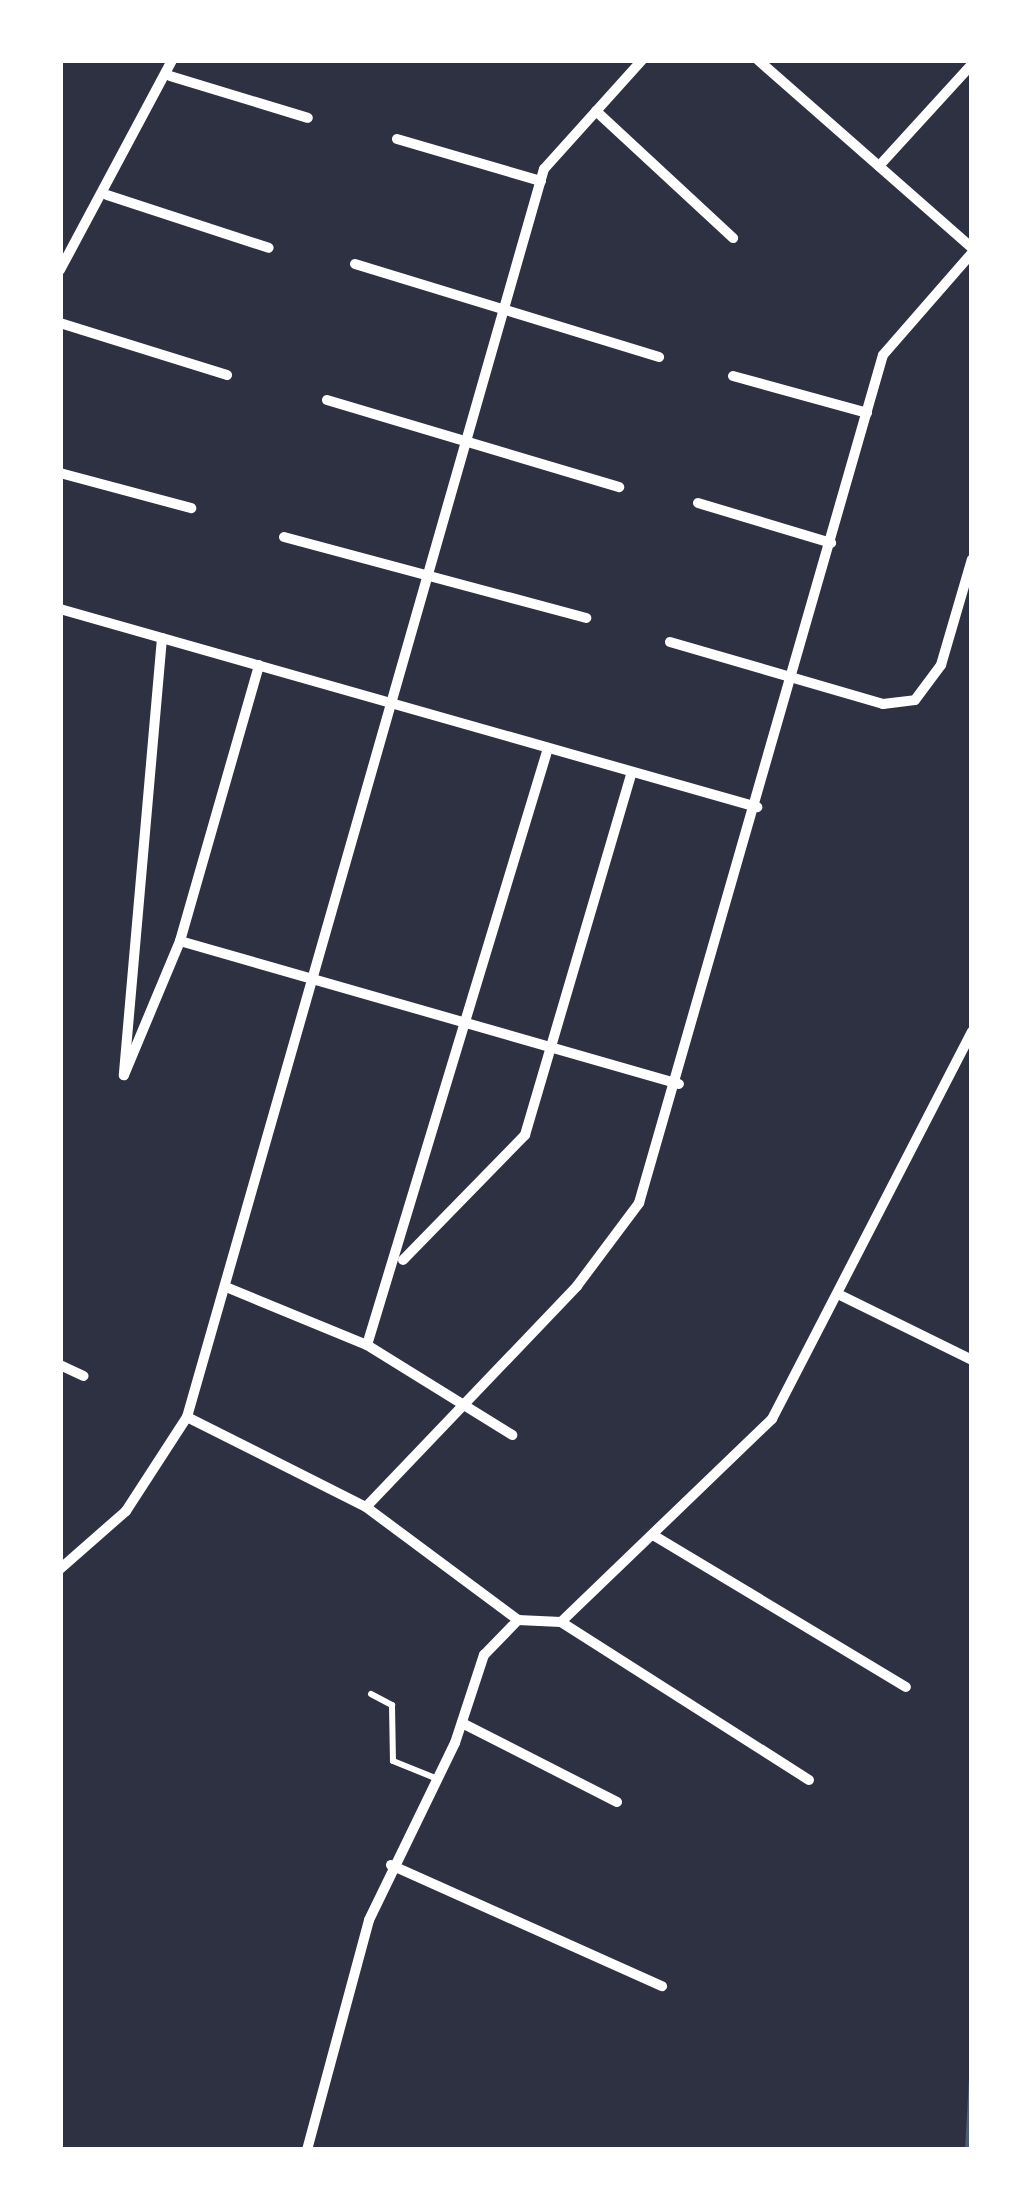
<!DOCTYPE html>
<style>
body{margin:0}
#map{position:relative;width:1032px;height:2210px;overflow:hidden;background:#2d3142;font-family:Inter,sans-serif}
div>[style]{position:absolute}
.stream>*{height:6px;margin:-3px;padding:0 3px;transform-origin:3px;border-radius:3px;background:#4f5d75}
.service>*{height:6px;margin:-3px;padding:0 3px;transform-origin:3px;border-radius:3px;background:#fff}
.minor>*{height:10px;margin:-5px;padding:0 5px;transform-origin:5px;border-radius:5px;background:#fff}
span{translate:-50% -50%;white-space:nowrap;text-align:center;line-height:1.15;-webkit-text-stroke:12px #fff;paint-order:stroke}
.frame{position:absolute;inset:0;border:63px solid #fff;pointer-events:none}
</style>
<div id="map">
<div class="stream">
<i style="left:968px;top:2150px;width:71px;rotate:-86.8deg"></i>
</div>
<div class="service">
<i style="left:371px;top:1694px;width:24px;rotate:28deg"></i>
<i style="left:392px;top:1705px;width:56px;rotate:89deg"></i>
<i style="left:393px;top:1761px;width:45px;rotate:22deg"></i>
</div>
<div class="minor">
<i style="left:758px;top:60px;width:285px;rotate:41.3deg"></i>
<i style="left:170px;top:76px;width:144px;rotate:16.9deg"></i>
<i style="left:596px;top:111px;width:187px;rotate:42.8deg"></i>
<i style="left:397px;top:139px;width:150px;rotate:16.3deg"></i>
<i style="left:879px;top:166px;width:138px;rotate:-47.6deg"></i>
<i style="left:107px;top:195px;width:170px;rotate:18.1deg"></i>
<i style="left:355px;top:264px;width:318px;rotate:17deg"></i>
<i style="left:60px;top:270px;width:238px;rotate:-61.9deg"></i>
<i style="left:60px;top:323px;width:175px;rotate:17.3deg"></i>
<i style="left:733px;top:376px;width:139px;rotate:15.4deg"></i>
<i style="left:327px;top:400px;width:305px;rotate:16.6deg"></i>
<i style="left:60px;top:473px;width:136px;rotate:15deg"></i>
<i style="left:698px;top:503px;width:139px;rotate:16.7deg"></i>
<i style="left:284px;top:537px;width:313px;rotate:15deg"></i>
<i style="left:60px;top:609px;width:725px;rotate:15.86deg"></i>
<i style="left:162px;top:638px;width:439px;rotate:95deg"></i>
<i style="left:124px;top:1075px;width:145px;rotate:-67.3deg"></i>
<i style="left:180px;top:941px;width:287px;rotate:-74deg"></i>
<i style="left:670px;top:642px;width:222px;rotate:16.2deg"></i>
<i style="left:883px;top:704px;width:32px;rotate:-7deg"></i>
<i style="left:915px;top:700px;width:44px;rotate:-53.4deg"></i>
<i style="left:941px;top:665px;width:110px;rotate:-73.7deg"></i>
<i style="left:180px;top:941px;width:519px;rotate:15.99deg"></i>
<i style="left:403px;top:1260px;width:175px;rotate:-45.7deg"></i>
<i style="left:525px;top:1135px;width:378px;rotate:-73.6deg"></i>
<i style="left:226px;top:1287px;width:152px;rotate:22.4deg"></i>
<i style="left:367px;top:1345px;width:171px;rotate:31.8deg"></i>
<i style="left:842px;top:1296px;width:145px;rotate:26.2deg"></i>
<i style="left:367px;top:1345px;width:624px;rotate:-73.13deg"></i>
<i style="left:60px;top:1365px;width:26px;rotate:25deg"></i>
<i style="left:187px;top:1417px;width:200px;rotate:26.7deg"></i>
<i style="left:366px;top:1507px;width:189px;rotate:36.6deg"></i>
<i style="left:518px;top:1620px;width:43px;rotate:2.7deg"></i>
<i style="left:561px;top:1622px;width:294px;rotate:32.5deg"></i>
<i style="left:366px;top:1507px;width:306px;rotate:-46.3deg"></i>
<i style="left:577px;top:1286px;width:104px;rotate:-53.2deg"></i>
<i style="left:639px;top:1203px;width:882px;rotate:-73.95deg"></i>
<i style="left:883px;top:355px;width:135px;rotate:-48.9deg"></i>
<i style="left:653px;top:1535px;width:295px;rotate:31deg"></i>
<i style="left:60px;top:1569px;width:88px;rotate:-41.3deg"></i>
<i style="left:126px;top:1511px;width:112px;rotate:-57deg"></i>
<i style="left:187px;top:1417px;width:1298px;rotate:-74.04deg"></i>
<i style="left:544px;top:169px;width:147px;rotate:-48deg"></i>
<i style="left:561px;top:1622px;width:293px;rotate:-43.9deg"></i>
<i style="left:772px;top:1419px;width:436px;rotate:-62.7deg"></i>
<i style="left:462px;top:1723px;width:174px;rotate:27deg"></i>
<i style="left:391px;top:1865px;width:297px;rotate:24.1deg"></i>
<i style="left:307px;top:2150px;width:238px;rotate:-74.9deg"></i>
<i style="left:369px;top:1920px;width:197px;rotate:-64.1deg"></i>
<i style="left:455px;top:1743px;width:93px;rotate:-71.8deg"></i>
<i style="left:484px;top:1655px;width:49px;rotate:-45.8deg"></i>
</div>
<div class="frame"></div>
</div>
